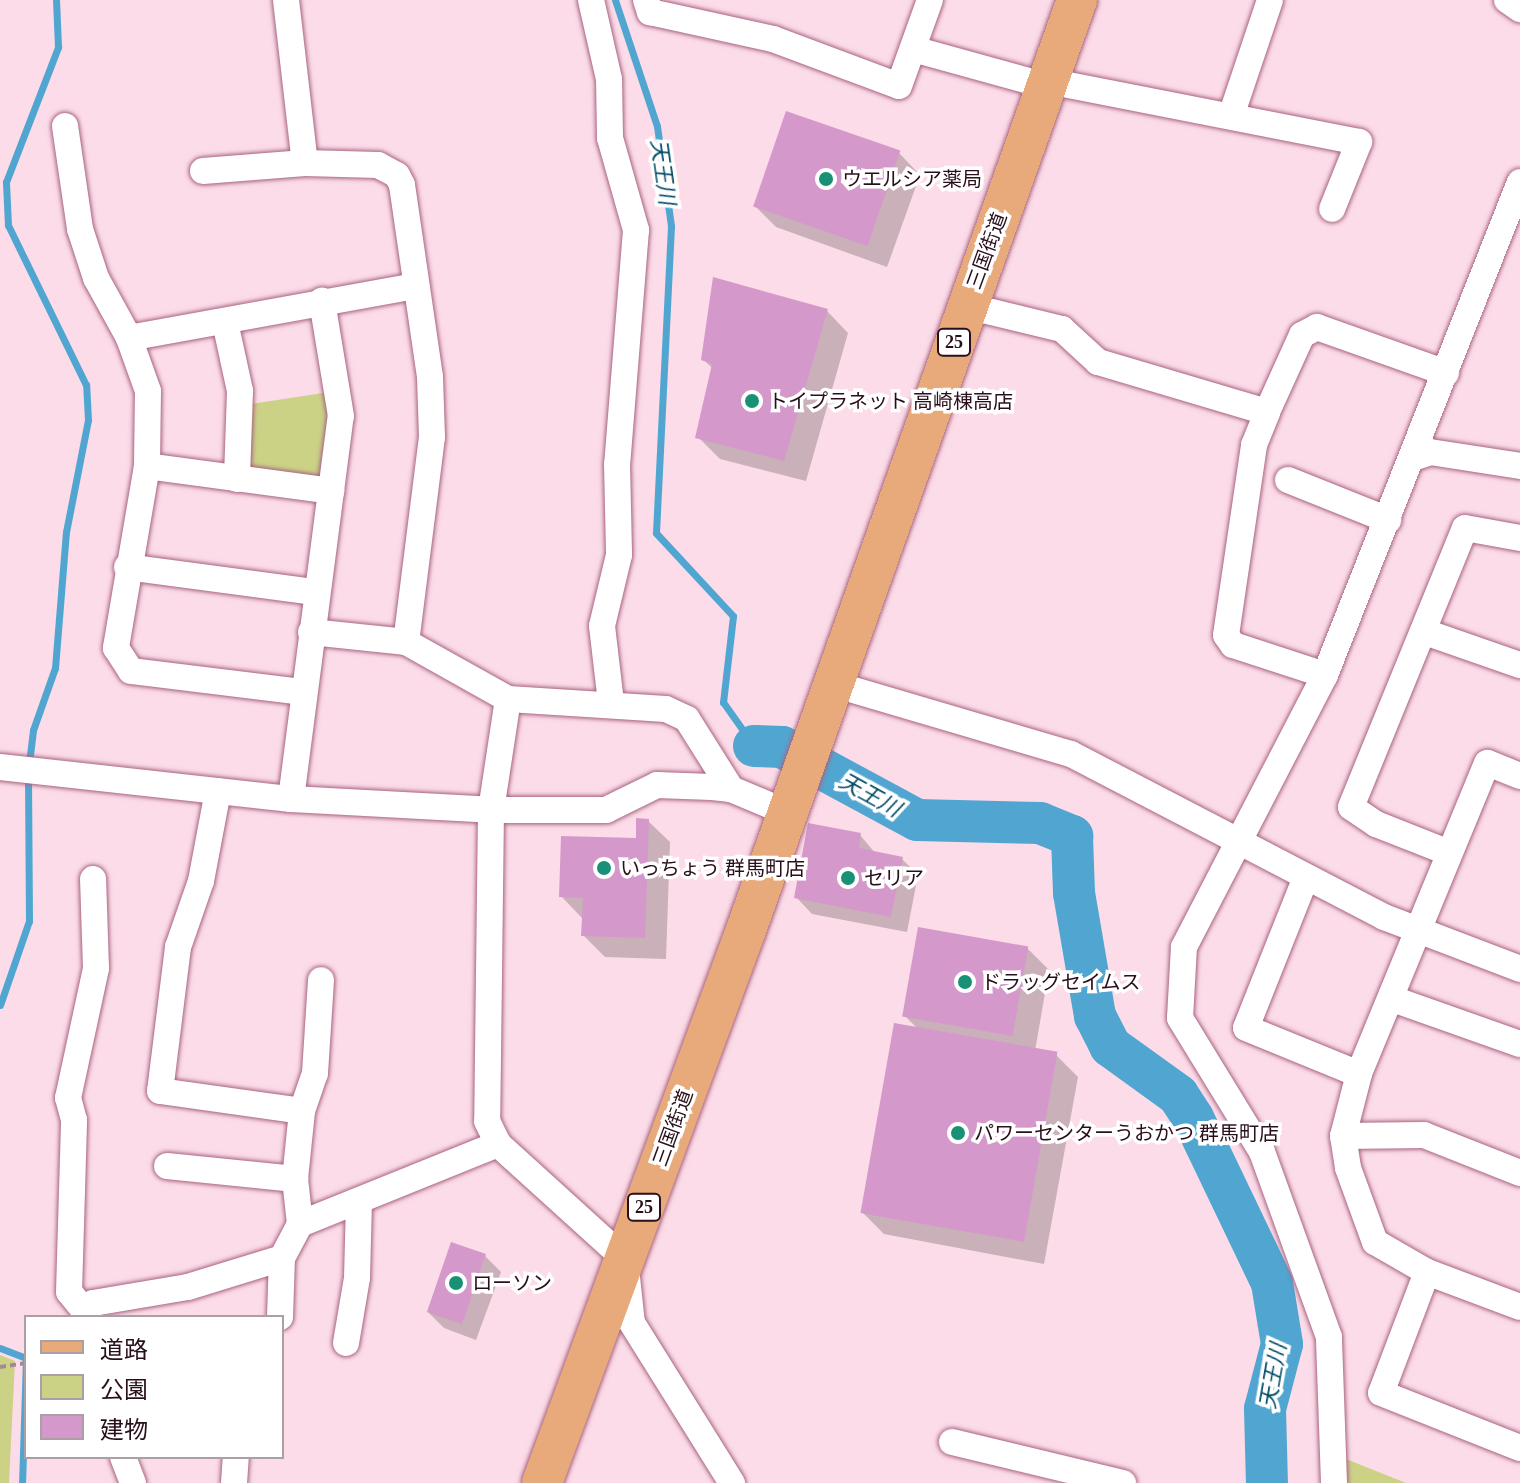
<!DOCTYPE html>
<meta charset="utf-8">
<style>
body{margin:0}
#map{position:relative;width:1520px;height:1483px;overflow:hidden;background:#fcdce8;font-family:"Times New Roman","Noto Sans JP",serif}
div>[style]{position:absolute}
.green>*{inset:0;background:#cbd286}
.shadow>*{inset:0;background:#0003}
.stream>*{height:7px;margin:-3.5px;padding:0 3.5px;transform-origin:3.5px;border-radius:3.5px;background:#50a6d1}
.river>*{height:42px;margin:-21px;padding:0 21px;transform-origin:21px;border-radius:21px;background:#50a6d1}
.building>*{inset:0;background:#d598cb;transform-origin:0 0}
.path>*{height:4px;margin-top:-2px;transform-origin:0;background:repeating-linear-gradient(90deg,#a68894 0 6px,transparent 0 10px)}
.roads{filter:drop-shadow(0 0 2px #a96382) drop-shadow(0 0 2px #a96382)}
.street>*{height:26px;margin:-13px;padding:0 13px;transform-origin:13px;border-radius:13px;background:#fff}
.primary>*{height:40px;margin:-20px;padding:0 20px;transform-origin:20px;border-radius:20px;background:#e8aa7a}
.dots>*{width:22px;height:22px;translate:-50% -50%;box-sizing:border-box;border:4px solid #fff;border-radius:50%}
span{translate:-50% -50%;white-space:nowrap;text-align:center;line-height:1.15;-webkit-text-stroke:7px #fff;paint-order:stroke}
.shield-label span{padding:2px 6px;background:#fff;border:2px solid;border-radius:6px;-webkit-text-stroke-width:0}
.shield-label{font-size:18px;color:#290e1b;font-weight:700}
.poi-label{font-size:20px;color:#290e1b}
.left{translate:0 -50%;text-align:left}
.street-label{font-size:20px;color:#290e1b}
.water-label{font-size:22px;color:#014c69;font-style:italic}
.legend{position:absolute;left:24px;top:1315px;width:260px;height:144px;box-sizing:border-box;background:#fff;border:2px solid #a99fa4;margin:0;padding:10px 14px;list-style:none;font-size:24px;color:#290e1b}
.legend li{display:flex;align-items:center;gap:16px;height:40px}
.legend b{width:40px;border:2px solid #a99fa4}
</style>
<div id="map">
<div class="green">
<i style="clip-path:polygon(330px 392px,325px 472px,316px 480px,253px 471px,247px 463px,251px 404px)"></i>
<i style="clip-path:polygon(0 1355px,15px 1361px,9px 1483px,0 1483px)"></i>
<i style="clip-path:polygon(1346px 1459px,1406px 1483px,1348px 1483px)"></i>
</div>
<div class="shadow">
<i style="clip-path:polygon(899px 153px,920px 175px,887px 267px,776px 227px,754px 205px)"></i>
<i style="clip-path:polygon(827px 311px,848px 333px,806px 481px,720px 459px,698px 437px,713px 369px,703px 359px)"></i>
<i style="clip-path:polygon(648px 821px,670px 842px,666px 959px,605px 957px,583px 935px,582px 918px,561px 896px,638px 840px)"></i>
<i style="clip-path:polygon(860px 835px,876px 854px,902px 859px,918px 875px,907px 932px,812px 914px,796px 897px)"></i>
<i style="clip-path:polygon(1027px 948px,1049px 970px,1035px 1051px,1056px 1055px,1078px 1077px,1044px 1264px,884px 1234px,862px 1212px,919px 1030px,905px 1016px)"></i>
<i style="clip-path:polygon(485px 1256px,501px 1272px,476px 1340px,444px 1328px,428px 1312px)"></i>
</div>
<div class="stream">
<i style="left:615px;top:0;width:133px;rotate:71.6deg"></i>
<i style="left:657px;top:126px;width:101px;rotate:82deg"></i>
<i style="left:671px;top:226px;width:307px;rotate:92.8deg"></i>
<i style="left:656px;top:533px;width:113px;rotate:47.1deg"></i>
<i style="left:733px;top:616px;width:87px;rotate:96.6deg"></i>
<i style="left:723px;top:702px;width:54px;rotate:54.8deg"></i>
<i style="left:29px;top:763px;width:33px;rotate:-83deg"></i>
<i style="left:33px;top:730px;width:66px;rotate:-70.5deg"></i>
<i style="left:55px;top:668px;width:136px;rotate:-85.4deg"></i>
<i style="left:66px;top:532px;width:114px;rotate:-78.9deg"></i>
<i style="left:88px;top:420px;width:35px;rotate:-93deg"></i>
<i style="left:86px;top:385px;width:178px;rotate:-116deg"></i>
<i style="left:8px;top:225px;width:43px;rotate:-92.7deg"></i>
<i style="left:6px;top:182px;width:145px;rotate:-68.9deg"></i>
<i style="left:58px;top:47px;width:47px;rotate:-92.4deg"></i>
<i style="left:0;top:1005px;width:89px;rotate:-71deg"></i>
<i style="left:29px;top:921px;width:146px;rotate:-90.4deg"></i>
<i style="left:0;top:1348px;width:28px;rotate:21deg"></i>
<i style="left:26px;top:1358px;width:125px;rotate:91.8deg"></i>
</div>
<div class="river">
<i style="left:754px;top:746px;width:28px;rotate:2deg"></i>
<i style="left:782px;top:747px;width:153px;rotate:28.4deg"></i>
<i style="left:917px;top:820px;width:123px;rotate:1.4deg"></i>
<i style="left:1040px;top:823px;width:35px;rotate:22deg"></i>
<i style="left:1072px;top:836px;width:57px;rotate:88deg"></i>
<i style="left:1074px;top:893px;width:125px;rotate:80.3deg"></i>
<i style="left:1095px;top:1016px;width:34px;rotate:63deg"></i>
<i style="left:1110px;top:1046px;width:84px;rotate:35.8deg"></i>
<i style="left:1178px;top:1095px;width:27px;rotate:57deg"></i>
<i style="left:1193px;top:1118px;width:183px;rotate:64.4deg"></i>
<i style="left:1272px;top:1283px;width:62px;rotate:80.7deg"></i>
<i style="left:1282px;top:1344px;width:67px;rotate:104.7deg"></i>
<i style="left:1265px;top:1409px;width:74px;rotate:88.5deg"></i>
</div>
<div class="building">
<i style="left:786px;top:111px;width:121px;height:101px;rotate:19deg"></i>
<i style="clip-path:polygon(713px 277px,828px 309px,784px 461px,695px 438px,712px 364px,701px 360px)"></i>
<i style="clip-path:polygon(636px 818px,649px 819px,645px 938px,581px 936px,583px 898px,559px 897px,561px 836px,636px 838px)"></i>
<i style="clip-path:polygon(808px 823px,861px 833px,859px 848px,903px 857px,891px 917px,794px 898px)"></i>
<i style="left:918px;top:927px;width:112px;height:91px;rotate:10deg"></i>
<i style="left:894px;top:1023px;width:166px;height:193px;rotate:10deg"></i>
<i style="left:451px;top:1242px;width:37px;height:74px;rotate:19deg"></i>
</div>
<div class="path">
<i style="left:0;top:1367px;width:26px;rotate:-9deg"></i>
</div>
<div class="roads">
<div class="street">
<i style="left:286px;top:0;width:164px;rotate:83.4deg"></i>
<i style="left:591px;top:0;width:81px;rotate:77.2deg"></i>
<i style="left:609px;top:79px;width:59px;rotate:89deg"></i>
<i style="left:610px;top:138px;width:96px;rotate:74.2deg"></i>
<i style="left:636px;top:230px;width:235px;rotate:94.6deg"></i>
<i style="left:617px;top:464px;width:91px;rotate:88.7deg"></i>
<i style="left:619px;top:555px;width:73px;rotate:103.5deg"></i>
<i style="left:602px;top:626px;width:78px;rotate:83.3deg"></i>
<i style="left:646px;top:0;width:13px;rotate:72deg"></i>
<i style="left:650px;top:12px;width:126px;rotate:12.4deg"></i>
<i style="left:773px;top:39px;width:134px;rotate:20.5deg"></i>
<i style="left:899px;top:86px;width:91px;rotate:-70.2deg"></i>
<i style="left:1507px;top:0;width:16px;rotate:35deg"></i>
<i style="left:913px;top:49px;width:139px;rotate:15.4deg"></i>
<i style="left:1048px;top:81px;width:317px;rotate:11.1deg"></i>
<i style="left:1359px;top:142px;width:72px;rotate:111.9deg"></i>
<i style="left:1231px;top:116px;width:122px;rotate:-71.4deg"></i>
<i style="left:65px;top:126px;width:104px;rotate:81.7deg"></i>
<i style="left:80px;top:229px;width:52px;rotate:71.9deg"></i>
<i style="left:96px;top:278px;width:68px;rotate:61.2deg"></i>
<i style="left:129px;top:338px;width:56px;rotate:70.3deg"></i>
<i style="left:148px;top:391px;width:75px;rotate:90.8deg"></i>
<i style="left:147px;top:466px;width:185px;rotate:99.7deg"></i>
<i style="left:116px;top:648px;width:27px;rotate:57deg"></i>
<i style="left:131px;top:671px;width:171px;rotate:7deg"></i>
<i style="left:203px;top:171px;width:102px;rotate:-4.5deg"></i>
<i style="left:305px;top:163px;width:73px;rotate:1.6deg"></i>
<i style="left:378px;top:165px;width:21px;rotate:28deg"></i>
<i style="left:397px;top:175px;width:11px;rotate:63deg"></i>
<i style="left:402px;top:185px;width:194px;rotate:81.7deg"></i>
<i style="left:430px;top:377px;width:60px;rotate:88.1deg"></i>
<i style="left:432px;top:437px;width:207px;rotate:97.2deg"></i>
<i style="left:967px;top:306px;width:98px;rotate:13.6deg"></i>
<i style="left:1062px;top:329px;width:49px;rotate:42.5deg"></i>
<i style="left:1098px;top:362px;width:176px;rotate:16.5deg"></i>
<i style="left:225px;top:322px;width:71px;rotate:77.7deg"></i>
<i style="left:240px;top:391px;width:88px;rotate:92deg"></i>
<i style="left:129px;top:338px;width:292px;rotate:-10.3deg"></i>
<i style="left:1413px;top:458px;width:18px;rotate:-19deg"></i>
<i style="left:1430px;top:452px;width:91px;rotate:8.8deg"></i>
<i style="left:147px;top:466px;width:186px;rotate:7.7deg"></i>
<i style="left:1288px;top:480px;width:108px;rotate:21.8deg"></i>
<i style="left:127px;top:567px;width:190px;rotate:7.6deg"></i>
<i style="left:311px;top:632px;width:96px;rotate:6deg"></i>
<i style="left:406px;top:642px;width:117px;rotate:29.2deg"></i>
<i style="left:508px;top:699px;width:158px;rotate:3.6deg"></i>
<i style="left:666px;top:709px;width:23px;rotate:25deg"></i>
<i style="left:687px;top:719px;width:83px;rotate:57.8deg"></i>
<i style="left:1425px;top:632px;width:101px;rotate:19.2deg"></i>
<i style="left:1325px;top:675px;width:97px;rotate:-161.9deg"></i>
<i style="left:1233px;top:645px;width:12px;rotate:-125deg"></i>
<i style="left:1226px;top:635px;width:192px;rotate:-81.6deg"></i>
<i style="left:1254px;top:445px;width:35px;rotate:-68deg"></i>
<i style="left:1267px;top:412px;width:85px;rotate:-65.6deg"></i>
<i style="left:1302px;top:335px;width:17px;rotate:-28deg"></i>
<i style="left:1317px;top:327px;width:137px;rotate:19.6deg"></i>
<i style="left:833px;top:684px;width:248px;rotate:16.4deg"></i>
<i style="left:1071px;top:754px;width:353px;rotate:27.5deg"></i>
<i style="left:1384px;top:917px;width:146px;rotate:20.9deg"></i>
<i style="left:508px;top:699px;width:112px;rotate:98.7deg"></i>
<i style="left:491px;top:810px;width:311px;rotate:90.7deg"></i>
<i style="left:487px;top:1121px;width:25px;rotate:64deg"></i>
<i style="left:498px;top:1144px;width:171px;rotate:42.2deg"></i>
<i style="left:625px;top:1259px;width:64px;rotate:83.8deg"></i>
<i style="left:632px;top:1323px;width:189px;rotate:58deg"></i>
<i style="left:0;top:767px;width:293px;rotate:6.3deg"></i>
<i style="left:291px;top:799px;width:200px;rotate:3.1deg"></i>
<i style="left:491px;top:810px;width:115px"></i>
<i style="left:606px;top:810px;width:57px;rotate:-26.1deg"></i>
<i style="left:657px;top:785px;width:55px;rotate:2.1deg"></i>
<i style="left:712px;top:787px;width:19px;rotate:6deg"></i>
<i style="left:731px;top:789px;width:60px;rotate:22.7deg"></i>
<i style="left:1520px;top:776px;width:35px;rotate:-158deg"></i>
<i style="left:1487px;top:763px;width:336px;rotate:112.4deg"></i>
<i style="left:1359px;top:1074px;width:64px;rotate:104.5deg"></i>
<i style="left:1343px;top:1136px;width:32px;rotate:81deg"></i>
<i style="left:1348px;top:1168px;width:79px;rotate:70deg"></i>
<i style="left:1375px;top:1242px;width:60px;rotate:30deg"></i>
<i style="left:1427px;top:1272px;width:99px;rotate:20.6deg"></i>
<i style="left:218px;top:791px;width:92px;rotate:100.7deg"></i>
<i style="left:201px;top:881px;width:70px;rotate:109.2deg"></i>
<i style="left:178px;top:947px;width:145px;rotate:97.1deg"></i>
<i style="left:160px;top:1091px;width:143px;rotate:8deg"></i>
<i style="left:291px;top:799px;width:386px;rotate:-82.6deg"></i>
<i style="left:341px;top:416px;width:117px;rotate:-99.4deg"></i>
<i style="left:1447px;top:852px;width:76px;rotate:-158.5deg"></i>
<i style="left:1376px;top:824px;width:30px;rotate:-146deg"></i>
<i style="left:1351px;top:807px;width:301px;rotate:-67.8deg"></i>
<i style="left:1465px;top:528px;width:56px;rotate:10.3deg"></i>
<i style="left:1306px;top:877px;width:162px;rotate:111.7deg"></i>
<i style="left:1246px;top:1028px;width:122px;rotate:22.2deg"></i>
<i style="left:1393px;top:999px;width:135px;rotate:19.5deg"></i>
<i style="left:1343px;top:1136px;width:81px;rotate:-0.7deg"></i>
<i style="left:1424px;top:1135px;width:103px;rotate:21.6deg"></i>
<i style="left:167px;top:1166px;width:129px;rotate:5.8deg"></i>
<i style="left:300px;top:1224px;width:45px;rotate:-96.3deg"></i>
<i style="left:295px;top:1179px;width:68px;rotate:-84.1deg"></i>
<i style="left:302px;top:1111px;width:40px;rotate:-71.1deg"></i>
<i style="left:315px;top:1073px;width:93px;rotate:-86.3deg"></i>
<i style="left:1427px;top:1272px;width:129px;rotate:110.8deg"></i>
<i style="left:1381px;top:1393px;width:149px;rotate:21.6deg"></i>
<i style="left:87px;top:1314px;width:28px;rotate:-129deg"></i>
<i style="left:69px;top:1292px;width:172px;rotate:-88.3deg"></i>
<i style="left:74px;top:1120px;width:23px;rotate:-105deg"></i>
<i style="left:68px;top:1098px;width:133px;rotate:-77.8deg"></i>
<i style="left:96px;top:968px;width:89px;rotate:-91.9deg"></i>
<i style="left:85px;top:1317px;width:16px;rotate:-60deg"></i>
<i style="left:93px;top:1303px;width:96px;rotate:-9.6deg"></i>
<i style="left:188px;top:1287px;width:98px;rotate:-17.1deg"></i>
<i style="left:282px;top:1258px;width:38px;rotate:-62deg"></i>
<i style="left:300px;top:1224px;width:214px;rotate:-22deg"></i>
<i style="left:280px;top:1317px;width:59px;rotate:-88.1deg"></i>
<i style="left:346px;top:1343px;width:66px;rotate:-80.4deg"></i>
<i style="left:357px;top:1278px;width:75px;rotate:-88.5deg"></i>
<i style="left:952px;top:1442px;width:176px;rotate:13.5deg"></i>
<i style="left:123px;top:1457px;width:28px;rotate:69deg"></i>
<i style="left:234px;top:1483px;width:26px;rotate:-86deg"></i>
<i style="left:1334px;top:1483px;width:146px;rotate:-92deg"></i>
<i style="left:1329px;top:1337px;width:197px;rotate:-109.9deg"></i>
<i style="left:1262px;top:1152px;width:157px;rotate:-121.5deg"></i>
<i style="left:1180px;top:1018px;width:71px;rotate:-86.8deg"></i>
<i style="left:1184px;top:947px;width:306px;rotate:-62.6deg"></i>
<i style="left:1325px;top:675px;width:530px;rotate:-68.42deg"></i>
</div>
<div class="primary">
<i style="left:542px;top:1483px;width:589px;rotate:-69.75deg"></i>
<i style="left:746px;top:930px;width:987px;rotate:-70.41deg"></i>
</div>
</div>
<div class="dots">
<i style="left:826px;top:179px;background:#189176"></i>
<i style="left:752px;top:401px;background:#189176"></i>
<i style="left:604px;top:868px;background:#189176"></i>
<i style="left:848px;top:878px;background:#189176"></i>
<i style="left:965px;top:982px;background:#189176"></i>
<i style="left:958px;top:1133px;background:#189176"></i>
<i style="left:456px;top:1283px;background:#189176"></i>
</div>
<div class="shield-label">
<span style="left:954px;top:342px">25</span>
<span style="left:644px;top:1207px">25</span>
</div>
<div class="poi-label">
<span class="left" style="left:842px;top:179px">ウエルシア薬局</span>
<span class="left" style="left:768px;top:401px">トイプラネット 高崎棟高店</span>
<span class="left" style="left:620px;top:868px">いっちょう 群馬町店</span>
<span class="left" style="left:864px;top:878px">セリア</span>
<span class="left" style="left:981px;top:982px">ドラッグセイムス</span>
<span class="left" style="left:974px;top:1133px">パワーセンターうおかつ 群馬町店</span>
<span class="left" style="left:472px;top:1283px">ローソン</span>
</div>
<div class="street-label">
<span style="left:987px;top:251px;rotate:-70deg">三国街道</span>
<span style="left:673px;top:1128px;rotate:-70deg">三国街道</span>
</div>
<div class="water-label">
<span style="left:663px;top:172px;rotate:82deg">天王川</span>
<span style="left:870px;top:795px;rotate:29deg">天王川</span>
<span style="left:1273px;top:1376px;rotate:-80deg">天王川</span>
</div>
<ul class="legend">
<li><b style="height:10px;background:#e8aa7a"></b>道路</li>
<li><b style="height:22px;background:#cbd286"></b>公園</li>
<li><b style="height:22px;background:#d598cb"></b>建物</li>
</ul>
</div>
